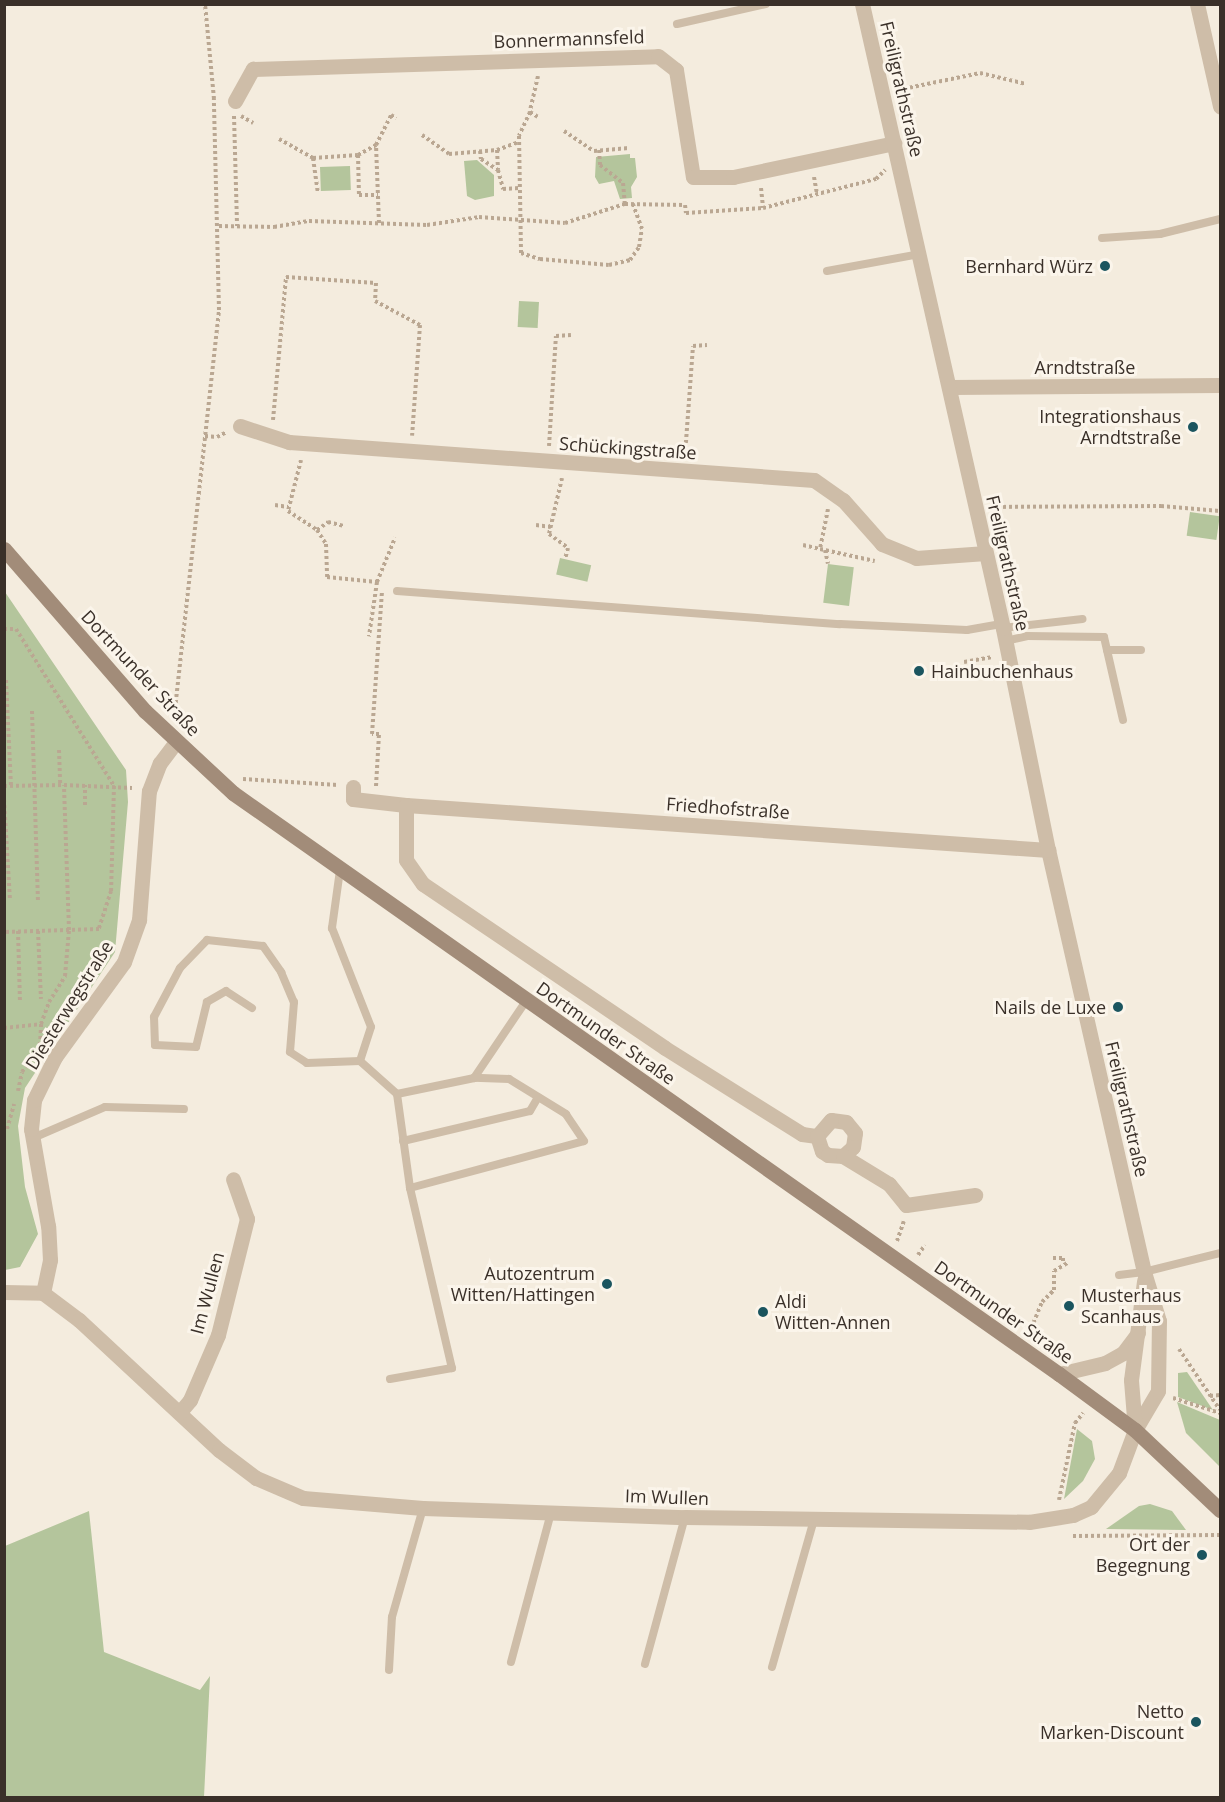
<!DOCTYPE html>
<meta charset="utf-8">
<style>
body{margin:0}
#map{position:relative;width:1225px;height:1802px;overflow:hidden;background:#f4ecde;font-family:"Open Sans",sans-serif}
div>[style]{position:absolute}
.green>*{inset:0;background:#b4c59c;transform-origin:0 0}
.path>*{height:4px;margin-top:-2px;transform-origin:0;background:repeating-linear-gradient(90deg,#baa792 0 3px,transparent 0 6px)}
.service>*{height:8px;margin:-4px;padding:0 4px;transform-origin:4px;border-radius:4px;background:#cebda8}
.minor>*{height:15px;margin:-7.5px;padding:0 7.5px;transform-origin:7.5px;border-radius:7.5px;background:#cebda8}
.secondary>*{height:15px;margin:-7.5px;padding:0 7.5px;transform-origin:7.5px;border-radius:7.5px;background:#a28c79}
.dots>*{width:16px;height:16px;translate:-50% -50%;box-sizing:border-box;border:3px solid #fbf5eb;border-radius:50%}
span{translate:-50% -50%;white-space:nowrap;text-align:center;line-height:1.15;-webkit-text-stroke:6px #fbf5eb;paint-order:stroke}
.street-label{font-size:18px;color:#3a3029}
.poi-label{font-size:18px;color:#3a3029}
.right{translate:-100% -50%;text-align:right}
.left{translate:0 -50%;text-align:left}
.frame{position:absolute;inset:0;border:6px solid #3a3029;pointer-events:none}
</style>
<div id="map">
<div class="green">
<i style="clip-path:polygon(630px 154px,630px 158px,635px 158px,637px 177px,631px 187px,632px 198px,620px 199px,614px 181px,599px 184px,595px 177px,596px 157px)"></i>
<i style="clip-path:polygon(477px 160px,494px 175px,494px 196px,475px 200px,467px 196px,464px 161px)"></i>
<i style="left:350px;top:166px;width:24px;height:30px;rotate:88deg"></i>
<i style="left:519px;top:301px;width:20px;height:26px;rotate:3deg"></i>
<i style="left:1190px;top:512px;width:30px;height:24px;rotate:8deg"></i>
<i style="left:560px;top:558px;width:32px;height:17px;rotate:13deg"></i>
<i style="left:828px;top:564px;width:26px;height:39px;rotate:7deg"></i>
<i style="clip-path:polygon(5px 592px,126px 770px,128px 802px,115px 952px,25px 1088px,18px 1126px,25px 1187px,38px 1234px,20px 1267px,5px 1270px)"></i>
<i style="clip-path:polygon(1187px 1372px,1213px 1410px,1178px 1397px,1178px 1373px)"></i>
<i style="clip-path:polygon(1177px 1402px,1220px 1420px,1220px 1467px,1186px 1433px)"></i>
<i style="clip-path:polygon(1077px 1429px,1092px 1441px,1095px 1459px,1083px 1481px,1064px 1499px)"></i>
<i style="clip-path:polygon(1150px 1504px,1172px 1511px,1186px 1530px,1106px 1529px,1139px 1506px)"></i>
<i style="clip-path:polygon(89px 1511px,104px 1652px,200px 1690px,210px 1676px,204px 1797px,5px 1797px,5px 1546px)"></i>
</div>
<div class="path">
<i style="left:538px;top:76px;width:37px;rotate:103deg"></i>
<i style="left:530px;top:112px;width:26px;rotate:115deg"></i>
<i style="left:519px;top:136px;width:117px;rotate:89deg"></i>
<i style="left:521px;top:253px;width:20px;rotate:18deg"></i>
<i style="left:540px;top:259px;width:69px;rotate:5deg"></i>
<i style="left:609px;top:265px;width:22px;rotate:-13deg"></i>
<i style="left:630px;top:260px;width:16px;rotate:-55deg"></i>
<i style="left:639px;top:247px;width:18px;rotate:-81deg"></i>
<i style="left:642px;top:229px;width:27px;rotate:-110deg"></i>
<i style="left:898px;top:90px;width:84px;rotate:-11.7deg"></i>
<i style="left:980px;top:73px;width:47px;rotate:13.4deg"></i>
<i style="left:530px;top:112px;width:9px;rotate:32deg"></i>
<i style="left:234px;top:116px;width:110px;rotate:88.4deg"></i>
<i style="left:241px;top:116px;width:14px;rotate:30deg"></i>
<i style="left:564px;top:131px;width:36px;rotate:34deg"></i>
<i style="left:594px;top:151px;width:35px;rotate:-5deg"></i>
<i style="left:422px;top:135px;width:33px;rotate:35deg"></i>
<i style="left:449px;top:154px;width:48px;rotate:-4.8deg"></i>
<i style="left:497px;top:150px;width:23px;rotate:-20deg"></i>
<i style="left:279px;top:139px;width:39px;rotate:29deg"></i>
<i style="left:313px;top:158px;width:45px;rotate:-3.8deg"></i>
<i style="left:358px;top:155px;width:21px;rotate:-29deg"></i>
<i style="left:497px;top:150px;width:20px;rotate:87deg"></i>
<i style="left:599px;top:150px;width:15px;rotate:86deg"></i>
<i style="left:600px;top:165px;width:29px;rotate:38deg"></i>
<i style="left:623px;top:183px;width:21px;rotate:85deg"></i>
<i style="left:480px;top:151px;width:8px;rotate:83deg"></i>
<i style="left:481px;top:159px;width:20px;rotate:33deg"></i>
<i style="left:498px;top:170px;width:20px;rotate:75deg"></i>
<i style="left:503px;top:189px;width:16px;rotate:-4deg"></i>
<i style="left:358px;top:155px;width:40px;rotate:88.6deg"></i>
<i style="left:359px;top:195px;width:19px"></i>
<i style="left:313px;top:158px;width:35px;rotate:82deg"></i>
<i style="left:814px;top:177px;width:17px;rotate:80deg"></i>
<i style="left:761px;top:188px;width:20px;rotate:84deg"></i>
<i style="left:379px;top:223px;width:78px;rotate:-92.2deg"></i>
<i style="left:376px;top:145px;width:34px;rotate:-63deg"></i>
<i style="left:391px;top:115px;width:6px;rotate:31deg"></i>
<i style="left:219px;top:226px;width:55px;rotate:1deg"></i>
<i style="left:274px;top:227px;width:36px;rotate:-10deg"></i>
<i style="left:309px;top:221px;width:118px;rotate:1.9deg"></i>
<i style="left:427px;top:225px;width:53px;rotate:-8.7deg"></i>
<i style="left:479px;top:217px;width:86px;rotate:4deg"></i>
<i style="left:565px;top:223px;width:63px;rotate:-17.6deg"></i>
<i style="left:625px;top:204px;width:60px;rotate:1deg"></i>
<i style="left:685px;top:205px;width:8px;rotate:83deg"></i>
<i style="left:686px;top:213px;width:77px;rotate:-3.7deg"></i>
<i style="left:763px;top:208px;width:117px;rotate:-14.4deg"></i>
<i style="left:876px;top:179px;width:13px;rotate:-45deg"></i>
<i style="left:273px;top:420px;width:144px;rotate:-84.8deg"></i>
<i style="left:286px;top:277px;width:90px;rotate:3.8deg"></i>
<i style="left:376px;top:283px;width:18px;rotate:93deg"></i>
<i style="left:375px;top:301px;width:51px;rotate:28.1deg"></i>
<i style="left:420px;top:325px;width:111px;rotate:94.1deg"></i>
<i style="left:205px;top:436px;width:12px;rotate:5deg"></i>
<i style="left:217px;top:437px;width:11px;rotate:-27deg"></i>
<i style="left:549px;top:446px;width:110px;rotate:-86.4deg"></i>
<i style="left:556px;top:336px;width:15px;rotate:-4deg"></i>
<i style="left:685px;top:455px;width:109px;rotate:-85.8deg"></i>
<i style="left:693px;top:346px;width:14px;rotate:-4deg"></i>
<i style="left:301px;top:460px;width:53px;rotate:104.3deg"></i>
<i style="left:288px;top:511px;width:35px;rotate:33deg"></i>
<i style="left:317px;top:530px;width:17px;rotate:57deg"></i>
<i style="left:326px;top:544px;width:33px;rotate:88deg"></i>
<i style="left:327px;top:577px;width:50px;rotate:5.7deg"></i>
<i style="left:377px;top:582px;width:55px;rotate:98.4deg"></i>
<i style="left:562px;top:478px;width:57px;rotate:103.1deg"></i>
<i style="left:549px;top:534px;width:24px;rotate:36deg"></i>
<i style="left:568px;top:548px;width:11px;rotate:105deg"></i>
<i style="left:275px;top:505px;width:13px;rotate:9deg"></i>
<i style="left:991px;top:507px;width:170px;rotate:-0.3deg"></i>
<i style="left:1161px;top:506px;width:59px;rotate:4.8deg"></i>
<i style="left:828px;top:509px;width:41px;rotate:101.3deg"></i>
<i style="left:820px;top:549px;width:56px;rotate:12.3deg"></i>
<i style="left:536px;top:525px;width:15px;rotate:8deg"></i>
<i style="left:317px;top:530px;width:14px;rotate:-36deg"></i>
<i style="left:328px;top:522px;width:16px;rotate:14deg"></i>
<i style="left:803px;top:545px;width:17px;rotate:13deg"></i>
<i style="left:825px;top:550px;width:14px;rotate:78deg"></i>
<i style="left:377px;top:582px;width:48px;rotate:-67.8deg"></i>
<i style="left:4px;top:629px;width:12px"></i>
<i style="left:16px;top:629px;width:185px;rotate:58deg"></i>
<i style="left:114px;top:786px;width:105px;rotate:91.6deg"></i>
<i style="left:111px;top:891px;width:40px;rotate:108deg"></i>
<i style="left:99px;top:929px;width:95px;rotate:178.2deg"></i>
<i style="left:964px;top:662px;width:29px;rotate:-10deg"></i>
<i style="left:6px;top:680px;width:106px;rotate:87.3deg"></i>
<i style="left:156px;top:700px;width:4px;rotate:-45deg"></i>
<i style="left:159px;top:697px;width:20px;rotate:37deg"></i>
<i style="left:175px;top:709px;width:401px;rotate:-83.7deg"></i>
<i style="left:219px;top:310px;width:211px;rotate:-91.4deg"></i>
<i style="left:214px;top:99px;width:95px;rotate:-95.4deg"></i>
<i style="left:32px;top:711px;width:190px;rotate:88.2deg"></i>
<i style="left:59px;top:750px;width:35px;rotate:88deg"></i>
<i style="left:243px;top:779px;width:95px;rotate:3.6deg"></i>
<i style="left:4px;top:786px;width:60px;rotate:-1deg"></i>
<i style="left:376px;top:786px;width:52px;rotate:-86.7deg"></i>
<i style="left:379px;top:734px;width:7px;rotate:180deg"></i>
<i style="left:372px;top:734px;width:142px;rotate:-86deg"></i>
<i style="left:4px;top:799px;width:100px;rotate:86.6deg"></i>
<i style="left:85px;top:805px;width:20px;rotate:-90deg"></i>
<i style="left:18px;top:931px;width:70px;rotate:88.4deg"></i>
<i style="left:38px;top:931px;width:68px;rotate:87.5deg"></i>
<i style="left:4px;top:1028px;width:37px;rotate:-6deg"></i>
<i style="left:18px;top:1091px;width:19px;rotate:-78deg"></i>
<i style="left:22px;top:1072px;width:32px;rotate:-56deg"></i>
<i style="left:40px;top:1045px;width:21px;rotate:-87deg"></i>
<i style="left:41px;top:1024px;width:23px;rotate:-70deg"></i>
<i style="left:49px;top:1002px;width:31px;rotate:-58deg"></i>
<i style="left:65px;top:976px;width:46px;rotate:-85deg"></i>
<i style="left:69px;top:930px;width:145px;rotate:-92deg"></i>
<i style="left:64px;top:785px;width:68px;rotate:2.5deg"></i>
<i style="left:7px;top:1129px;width:26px;rotate:-74deg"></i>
<i style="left:897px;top:1241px;width:21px;rotate:-71deg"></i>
<i style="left:918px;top:1255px;width:12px;rotate:-55deg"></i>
<i style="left:1053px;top:1258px;width:10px"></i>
<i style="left:1063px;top:1258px;width:4px;rotate:90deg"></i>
<i style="left:1029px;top:1334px;width:35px;rotate:-68deg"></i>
<i style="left:1042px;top:1302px;width:17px;rotate:-45deg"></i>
<i style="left:1054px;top:1290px;width:19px;rotate:-90deg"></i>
<i style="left:1054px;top:1271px;width:17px;rotate:-31deg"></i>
<i style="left:1179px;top:1349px;width:73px;rotate:56.1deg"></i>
<i style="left:1210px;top:1396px;width:10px;rotate:-6deg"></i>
<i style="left:1173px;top:1398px;width:49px;rotate:17.7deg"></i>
<i style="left:1059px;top:1500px;width:79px;rotate:-78.3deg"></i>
<i style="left:1075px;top:1423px;width:13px;rotate:-51deg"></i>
<i style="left:1073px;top:1536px;width:147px;rotate:-0.4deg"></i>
</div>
<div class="service">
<i style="left:677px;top:24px;width:91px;rotate:-12.7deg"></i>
<i style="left:1102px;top:238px;width:58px;rotate:-3.9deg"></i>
<i style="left:1160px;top:234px;width:62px;rotate:-14deg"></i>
<i style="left:827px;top:271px;width:95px;rotate:-10.4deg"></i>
<i style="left:397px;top:591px;width:444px;rotate:4.3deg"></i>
<i style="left:840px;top:624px;width:127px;rotate:2.7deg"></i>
<i style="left:967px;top:630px;width:36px;rotate:-10deg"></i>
<i style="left:1003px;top:628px;width:80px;rotate:-6.5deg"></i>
<i style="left:1006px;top:641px;width:22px;rotate:-13deg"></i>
<i style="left:1027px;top:636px;width:77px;rotate:0.7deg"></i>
<i style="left:1104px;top:637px;width:85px;rotate:77.1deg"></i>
<i style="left:1107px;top:650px;width:34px"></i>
<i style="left:340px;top:870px;width:59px;rotate:97.9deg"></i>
<i style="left:332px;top:928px;width:106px;rotate:68.5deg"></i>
<i style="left:371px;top:1027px;width:36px;rotate:108deg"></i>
<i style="left:360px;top:1061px;width:50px;rotate:41.7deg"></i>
<i style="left:397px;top:1094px;width:95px;rotate:82.1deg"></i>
<i style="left:410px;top:1188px;width:185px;rotate:76.9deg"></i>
<i style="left:452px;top:1368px;width:63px;rotate:169.9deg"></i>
<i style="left:252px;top:1008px;width:31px;rotate:-147deg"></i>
<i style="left:226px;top:991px;width:22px;rotate:150deg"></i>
<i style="left:207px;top:1002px;width:46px;rotate:103.7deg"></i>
<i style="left:196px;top:1047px;width:41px;rotate:-177.2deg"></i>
<i style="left:155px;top:1045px;width:28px;rotate:-92deg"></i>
<i style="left:154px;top:1017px;width:55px;rotate:-62deg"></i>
<i style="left:180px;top:968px;width:39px;rotate:-46deg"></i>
<i style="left:207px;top:940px;width:56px;rotate:6.1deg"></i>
<i style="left:263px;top:946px;width:32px;rotate:55deg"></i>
<i style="left:281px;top:972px;width:33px;rotate:67deg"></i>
<i style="left:294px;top:1002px;width:50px;rotate:94.6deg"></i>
<i style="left:290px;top:1052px;width:20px;rotate:33deg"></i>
<i style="left:307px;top:1063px;width:53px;rotate:-2.2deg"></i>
<i style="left:397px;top:1094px;width:79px;rotate:-11.7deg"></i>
<i style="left:474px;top:1078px;width:93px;rotate:-56deg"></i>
<i style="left:33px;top:1138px;width:78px;rotate:-23.3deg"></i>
<i style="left:105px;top:1107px;width:79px;rotate:1.5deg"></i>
<i style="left:403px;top:1141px;width:130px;rotate:-13.3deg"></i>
<i style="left:530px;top:1111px;width:16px;rotate:-60deg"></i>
<i style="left:410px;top:1188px;width:180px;rotate:-15.1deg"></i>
<i style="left:584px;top:1141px;width:32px;rotate:-124deg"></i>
<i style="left:566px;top:1114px;width:67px;rotate:-148.4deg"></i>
<i style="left:509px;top:1079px;width:35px;rotate:-178deg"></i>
<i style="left:1119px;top:1275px;width:25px;rotate:-7deg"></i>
<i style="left:1144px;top:1272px;width:78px;rotate:-14deg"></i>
<i style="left:511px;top:1662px;width:154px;rotate:-75deg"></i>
<i style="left:645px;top:1664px;width:152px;rotate:-74.8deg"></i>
<i style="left:772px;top:1667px;width:153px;rotate:-74.1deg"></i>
<i style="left:389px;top:1670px;width:53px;rotate:-86.8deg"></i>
<i style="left:392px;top:1617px;width:113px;rotate:-74.1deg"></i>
</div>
<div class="minor">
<i style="left:1197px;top:4px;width:105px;rotate:77.3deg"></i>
<i style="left:235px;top:101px;width:37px;rotate:-61deg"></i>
<i style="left:253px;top:69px;width:405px;rotate:-1.8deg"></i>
<i style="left:658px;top:56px;width:23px;rotate:38deg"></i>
<i style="left:676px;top:70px;width:108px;rotate:81deg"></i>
<i style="left:693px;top:177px;width:40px"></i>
<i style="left:733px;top:177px;width:165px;rotate:-11.9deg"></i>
<i style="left:950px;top:387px;width:270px;rotate:-0.4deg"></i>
<i style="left:240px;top:426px;width:52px;rotate:18.1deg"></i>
<i style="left:289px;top:442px;width:526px;rotate:4.14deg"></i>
<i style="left:814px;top:480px;width:35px;rotate:35deg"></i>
<i style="left:843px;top:500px;width:59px;rotate:48.4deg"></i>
<i style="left:882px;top:544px;width:37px;rotate:22deg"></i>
<i style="left:916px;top:558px;width:70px;rotate:-4.1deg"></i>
<i style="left:353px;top:787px;width:12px;rotate:90deg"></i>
<i style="left:353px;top:799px;width:53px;rotate:6.5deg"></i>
<i style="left:406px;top:805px;width:644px;rotate:4.01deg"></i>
<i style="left:406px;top:805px;width:55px;rotate:90deg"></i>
<i style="left:406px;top:860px;width:29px;rotate:55deg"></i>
<i style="left:423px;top:884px;width:292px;rotate:34.1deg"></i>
<i style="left:665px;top:1048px;width:162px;rotate:32.1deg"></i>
<i style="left:802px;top:1134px;width:15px;rotate:8deg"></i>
<i style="left:843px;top:1156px;width:13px;rotate:-42deg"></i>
<i style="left:853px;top:1147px;width:14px;rotate:-82deg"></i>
<i style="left:855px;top:1133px;width:14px;rotate:-129deg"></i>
<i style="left:846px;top:1122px;width:15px;rotate:-172deg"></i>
<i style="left:831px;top:1120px;width:21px;rotate:131deg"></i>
<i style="left:817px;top:1136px;width:16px;rotate:72deg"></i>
<i style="left:822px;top:1151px;width:7px;rotate:34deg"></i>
<i style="left:828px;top:1155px;width:15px;rotate:4deg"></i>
<i style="left:843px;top:1156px;width:54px;rotate:31.3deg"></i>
<i style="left:889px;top:1184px;width:27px;rotate:51deg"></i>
<i style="left:906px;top:1205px;width:70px;rotate:-8.2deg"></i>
<i style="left:4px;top:1292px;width:39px;rotate:1deg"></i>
<i style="left:43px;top:1293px;width:45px;rotate:36.9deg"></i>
<i style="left:79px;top:1320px;width:191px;rotate:42.9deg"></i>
<i style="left:219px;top:1450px;width:46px;rotate:37.1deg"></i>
<i style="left:256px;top:1478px;width:51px;rotate:23.1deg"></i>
<i style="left:303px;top:1498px;width:120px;rotate:4.8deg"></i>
<i style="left:423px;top:1508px;width:262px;rotate:2deg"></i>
<i style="left:685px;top:1517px;width:344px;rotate:0.8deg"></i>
<i style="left:1029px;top:1522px;width:45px;rotate:-9deg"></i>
<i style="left:1073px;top:1515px;width:20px;rotate:-24deg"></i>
<i style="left:1091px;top:1507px;width:44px;rotate:-50.5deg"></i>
<i style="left:1119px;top:1473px;width:46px;rotate:-69.6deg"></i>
<i style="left:1135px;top:1430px;width:45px;rotate:-59.5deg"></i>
<i style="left:1158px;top:1391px;width:70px;rotate:-89.2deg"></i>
<i style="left:1159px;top:1321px;width:51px;rotate:-107deg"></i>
<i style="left:1144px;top:1272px;width:433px;rotate:-102.8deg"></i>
<i style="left:1048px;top:850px;width:227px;rotate:-101.5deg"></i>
<i style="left:1003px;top:628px;width:640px;rotate:-102.73deg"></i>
<i style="left:43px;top:1293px;width:34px;rotate:-78deg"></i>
<i style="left:50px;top:1260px;width:34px;rotate:-93deg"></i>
<i style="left:48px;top:1226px;width:98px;rotate:-99.9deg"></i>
<i style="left:31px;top:1129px;width:29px;rotate:-84deg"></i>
<i style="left:34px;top:1100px;width:48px;rotate:-64deg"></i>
<i style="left:55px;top:1057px;width:117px;rotate:-54deg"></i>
<i style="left:124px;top:962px;width:45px;rotate:-70.3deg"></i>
<i style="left:139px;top:920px;width:129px;rotate:-85.6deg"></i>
<i style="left:149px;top:791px;width:30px;rotate:-69deg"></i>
<i style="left:160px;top:763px;width:26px;rotate:-53deg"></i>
<i style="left:1059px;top:1374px;width:47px;rotate:-13.4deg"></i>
<i style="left:1105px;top:1363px;width:21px;rotate:-29deg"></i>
<i style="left:1123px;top:1353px;width:25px;rotate:-53deg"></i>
<i style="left:180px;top:1412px;width:16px;rotate:-50deg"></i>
<i style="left:190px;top:1400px;width:71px;rotate:-66.7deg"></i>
<i style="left:218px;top:1335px;width:120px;rotate:-76deg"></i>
<i style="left:247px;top:1219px;width:42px;rotate:-109.3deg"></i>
<i style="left:1135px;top:1430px;width:50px;rotate:-94.6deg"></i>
<i style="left:1131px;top:1380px;width:100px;rotate:-82.5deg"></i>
</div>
<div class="secondary">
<i style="left:4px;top:549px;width:215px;rotate:49deg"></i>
<i style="left:145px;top:711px;width:120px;rotate:43deg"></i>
<i style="left:233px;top:793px;width:1010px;rotate:35.12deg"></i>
<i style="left:1059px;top:1374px;width:94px;rotate:36.4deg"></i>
<i style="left:1135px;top:1430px;width:117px;rotate:43.3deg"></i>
</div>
<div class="dots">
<i style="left:1105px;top:266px;background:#1b555f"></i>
<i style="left:1193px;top:427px;background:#1b555f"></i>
<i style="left:919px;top:671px;background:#1b555f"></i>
<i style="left:1118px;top:1007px;background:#1b555f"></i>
<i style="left:607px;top:1284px;background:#1b555f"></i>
<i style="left:1069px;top:1306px;background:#1b555f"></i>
<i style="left:763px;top:1312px;background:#1b555f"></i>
<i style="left:1202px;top:1555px;background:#1b555f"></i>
<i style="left:1196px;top:1722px;background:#1b555f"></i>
</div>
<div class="street-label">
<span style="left:569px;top:39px;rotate:-2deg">Bonnermannsfeld</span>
<span style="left:902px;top:89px;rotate:77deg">Freiligrathstraße</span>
<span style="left:1085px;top:367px">Arndtstraße</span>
<span style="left:628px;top:448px;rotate:4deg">Schückingstraße</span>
<span style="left:1008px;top:563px;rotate:77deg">Freiligrathstraße</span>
<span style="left:141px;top:673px;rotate:47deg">Dortmunder Straße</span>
<span style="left:728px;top:808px;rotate:4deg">Friedhofstraße</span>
<span style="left:69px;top:1005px;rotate:-58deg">Diesterwegstraße</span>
<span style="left:606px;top:1033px;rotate:35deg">Dortmunder Straße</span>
<span style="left:1127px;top:1109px;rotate:77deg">Freiligrathstraße</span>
<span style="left:207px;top:1293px;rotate:-75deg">Im Wullen</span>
<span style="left:1004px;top:1312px;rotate:35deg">Dortmunder Straße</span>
<span style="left:667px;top:1497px;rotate:2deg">Im Wullen</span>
</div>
<div class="poi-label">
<span class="right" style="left:1093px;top:266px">Bernhard Würz</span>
<span class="right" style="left:1181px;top:427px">Integrationshaus<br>Arndtstraße</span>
<span class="left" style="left:931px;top:671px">Hainbuchenhaus</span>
<span class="right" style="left:1106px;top:1007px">Nails de Luxe</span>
<span class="right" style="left:595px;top:1284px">Autozentrum<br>Witten/Hattingen</span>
<span class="left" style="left:1081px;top:1306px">Musterhaus<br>Scanhaus</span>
<span class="left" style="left:775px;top:1312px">Aldi<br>Witten-Annen</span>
<span class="right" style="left:1190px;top:1555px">Ort der<br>Begegnung</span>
<span class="right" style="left:1184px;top:1722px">Netto<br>Marken-Discount</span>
</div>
<div class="frame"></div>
</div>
